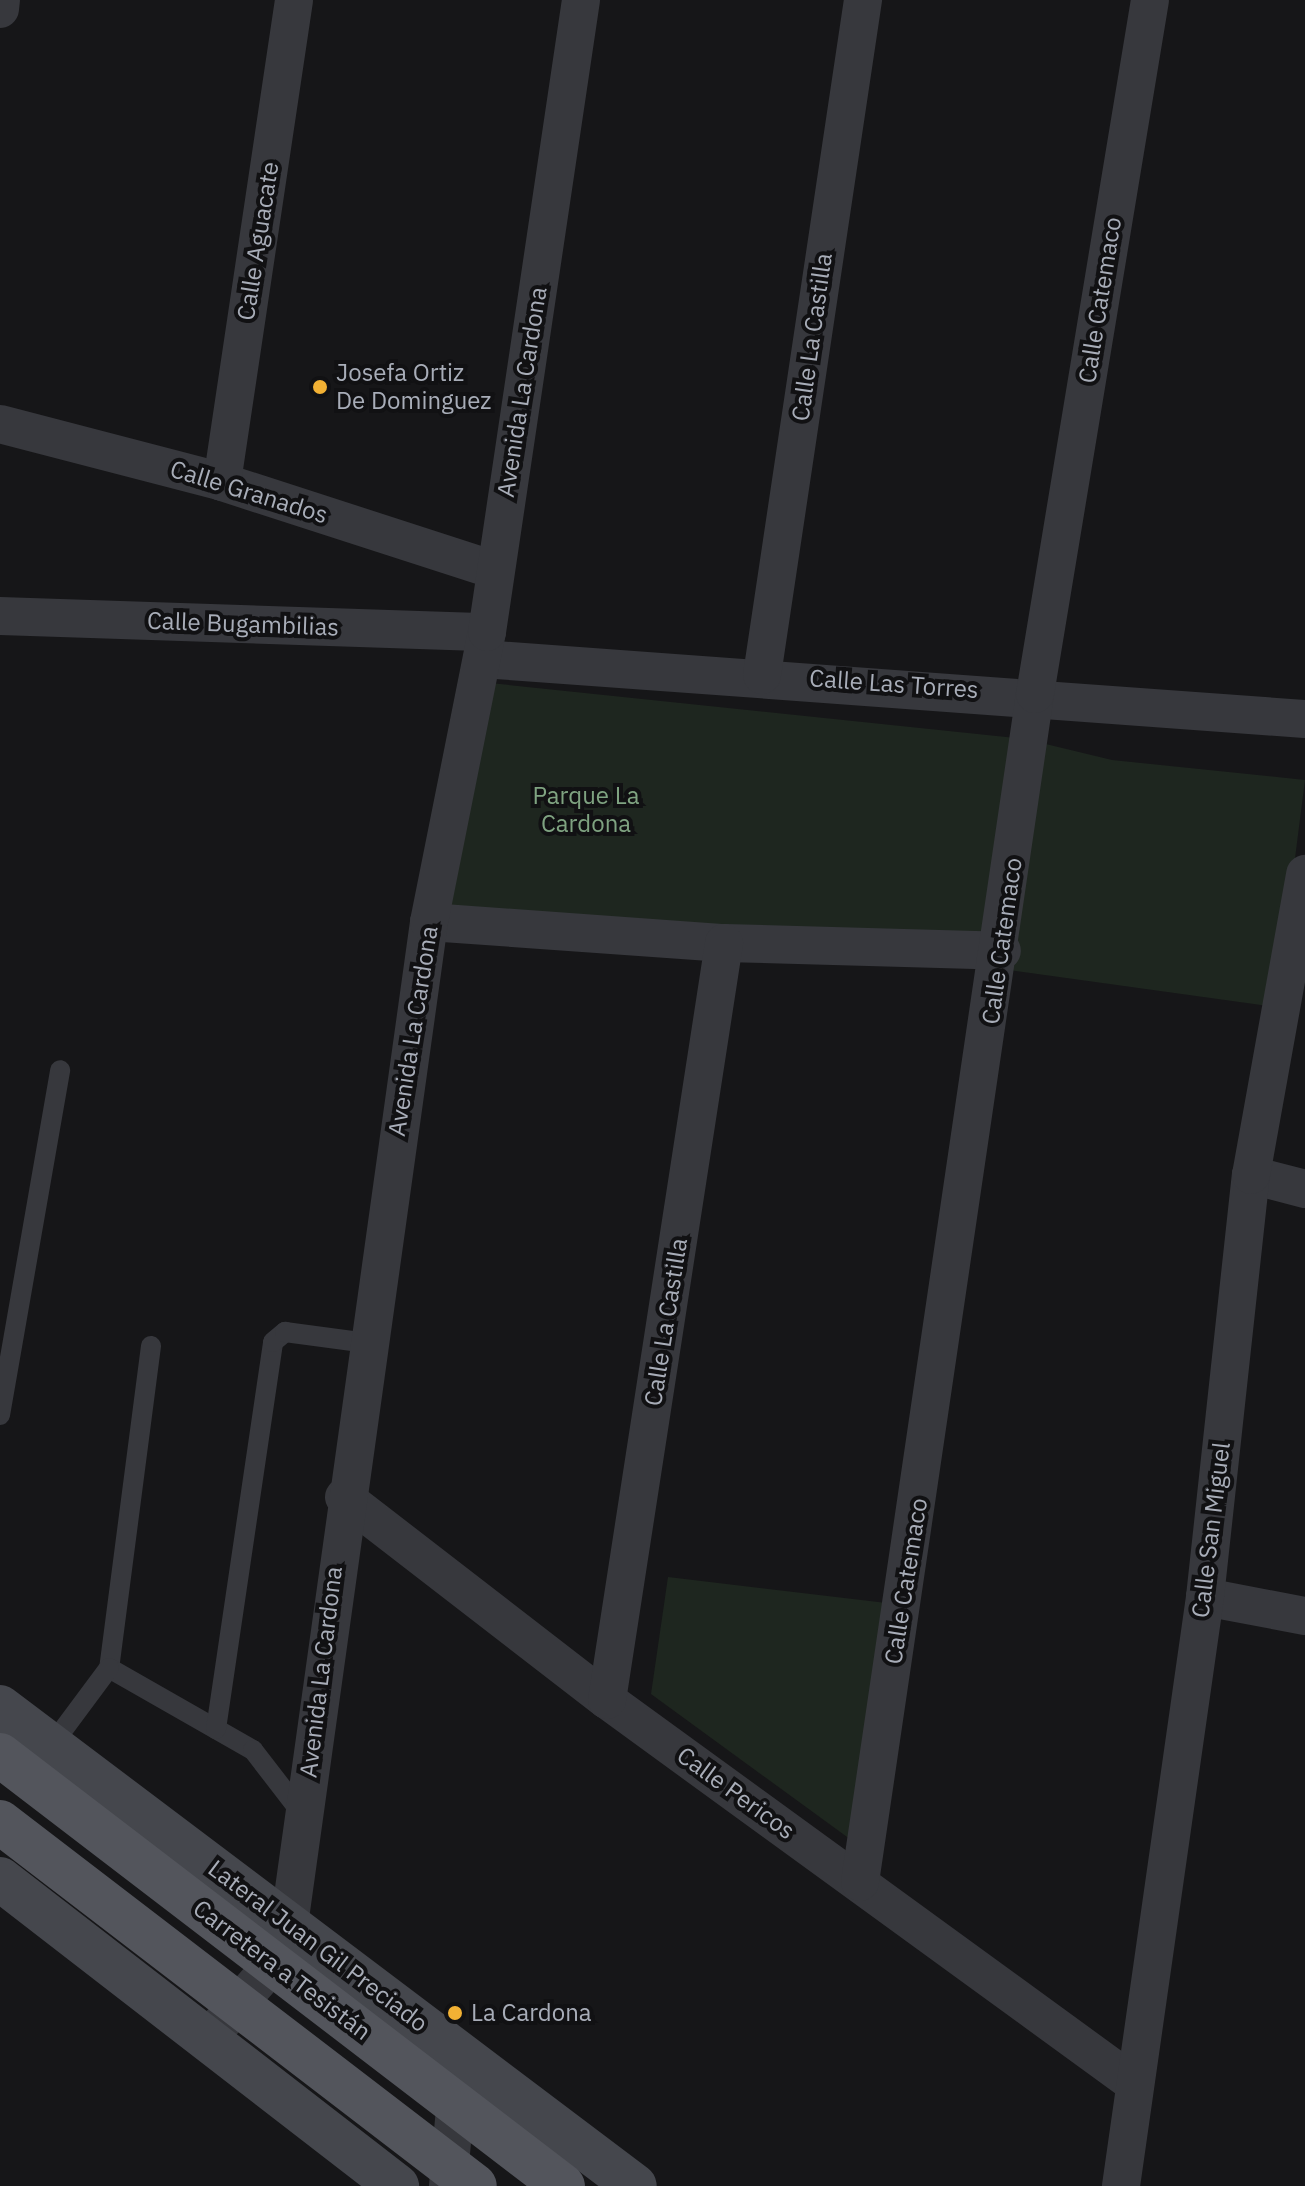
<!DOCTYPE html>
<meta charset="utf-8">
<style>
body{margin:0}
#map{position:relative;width:1305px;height:2186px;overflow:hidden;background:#161618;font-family:"IBM Plex Sans",sans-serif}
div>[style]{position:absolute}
.green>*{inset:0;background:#1e261f}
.service>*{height:20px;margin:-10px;padding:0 10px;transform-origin:10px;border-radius:10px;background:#37383d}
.minor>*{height:38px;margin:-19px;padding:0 19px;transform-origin:19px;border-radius:19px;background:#37383d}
.secondary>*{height:44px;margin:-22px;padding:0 22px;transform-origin:22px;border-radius:22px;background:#45474d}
.primary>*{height:44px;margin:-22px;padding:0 22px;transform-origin:22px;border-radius:22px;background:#53555c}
.dots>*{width:22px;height:22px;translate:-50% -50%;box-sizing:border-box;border:4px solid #111113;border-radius:50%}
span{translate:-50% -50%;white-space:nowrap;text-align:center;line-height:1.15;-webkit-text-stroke:8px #111113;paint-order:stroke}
.street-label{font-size:24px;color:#a8adb8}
.poi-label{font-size:24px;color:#a8adb8}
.left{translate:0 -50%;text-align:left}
.park-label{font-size:24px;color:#7fa381}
</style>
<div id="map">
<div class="green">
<i style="clip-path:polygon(490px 683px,1025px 739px,1112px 760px,1305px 780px,1276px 1007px,1009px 970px,435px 910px)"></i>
<i style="clip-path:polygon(668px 1577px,895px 1604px,854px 1842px,651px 1694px)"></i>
</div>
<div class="service">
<i style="left:151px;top:1346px;width:325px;rotate:97.4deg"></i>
<i style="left:109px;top:1668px;width:166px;rotate:29.7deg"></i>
<i style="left:253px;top:1750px;width:82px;rotate:52.4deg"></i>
<i style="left:0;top:1415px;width:350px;rotate:-80.1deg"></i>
<i style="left:216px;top:1729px;width:391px;rotate:-81.6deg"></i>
<i style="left:273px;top:1342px;width:16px;rotate:-40deg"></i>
<i style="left:285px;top:1332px;width:83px;rotate:7.6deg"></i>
<i style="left:51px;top:1746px;width:97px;rotate:-53.4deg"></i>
</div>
<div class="minor">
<i style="left:0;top:9px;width:9px;rotate:-84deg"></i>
<i style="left:0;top:424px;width:229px;rotate:14.6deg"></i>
<i style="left:222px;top:482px;width:287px;rotate:17.9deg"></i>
<i style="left:222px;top:482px;width:487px;rotate:-81.5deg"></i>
<i style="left:0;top:616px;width:487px;rotate:1.9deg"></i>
<i style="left:482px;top:659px;width:825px;rotate:4.17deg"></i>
<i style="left:762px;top:675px;width:683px;rotate:-81.49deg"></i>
<i style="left:429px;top:922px;width:296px;rotate:4.1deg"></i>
<i style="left:724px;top:943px;width:278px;rotate:1.6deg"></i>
<i style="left:1251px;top:1175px;width:56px;rotate:14.5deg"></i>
<i style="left:344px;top:1497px;width:332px;rotate:37.7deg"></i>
<i style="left:607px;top:1700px;width:649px;rotate:36.04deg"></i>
<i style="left:1205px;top:1597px;width:102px;rotate:10.8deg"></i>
<i style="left:607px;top:1700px;width:766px;rotate:-81.21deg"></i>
<i style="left:860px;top:1882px;width:1201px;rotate:-81.62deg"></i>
<i style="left:1035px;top:694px;width:703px;rotate:-80.59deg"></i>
<i style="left:218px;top:2027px;width:84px;rotate:-48.9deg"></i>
<i style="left:273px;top:1964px;width:42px;rotate:-67.7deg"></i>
<i style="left:289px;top:1925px;width:1013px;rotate:-82.05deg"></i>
<i style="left:429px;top:922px;width:296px;rotate:-78.7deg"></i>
<i style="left:487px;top:632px;width:639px;rotate:-81.54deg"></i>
<i style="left:448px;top:2186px;width:109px;rotate:-84.8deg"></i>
<i style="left:1121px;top:2186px;width:595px;rotate:-81.88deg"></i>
<i style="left:1205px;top:1597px;width:424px;rotate:-83.8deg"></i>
<i style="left:1251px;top:1175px;width:306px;rotate:-79.8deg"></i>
</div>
<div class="secondary">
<i style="left:0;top:1707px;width:795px;rotate:37.03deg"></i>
<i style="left:0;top:1879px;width:502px;rotate:37.71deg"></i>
</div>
<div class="primary">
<i style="left:0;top:1755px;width:709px;rotate:37.44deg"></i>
<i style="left:0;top:1822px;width:598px;rotate:37.46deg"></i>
</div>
<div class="dots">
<i style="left:320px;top:387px;background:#f2b134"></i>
<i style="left:455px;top:2013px;background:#f2b134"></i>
</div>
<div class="street-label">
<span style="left:258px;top:241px;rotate:-81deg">Calle Aguacate</span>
<span style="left:1100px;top:300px;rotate:-81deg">Calle Catemaco</span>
<span style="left:812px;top:337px;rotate:-82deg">Calle La Castilla</span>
<span style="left:522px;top:392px;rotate:-81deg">Avenida La Cardona</span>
<span style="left:249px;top:492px;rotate:17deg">Calle Granados</span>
<span style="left:243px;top:624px;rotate:2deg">Calle Bugambilias</span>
<span style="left:894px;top:684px;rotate:4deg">Calle Las Torres</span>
<span style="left:1002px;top:941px;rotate:-82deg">Calle Catemaco</span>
<span style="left:413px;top:1031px;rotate:-81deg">Avenida La Cardona</span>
<span style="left:666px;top:1322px;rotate:-81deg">Calle La Castilla</span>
<span style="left:1211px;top:1530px;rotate:-83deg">Calle San Miguel</span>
<span style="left:906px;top:1581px;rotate:-81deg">Calle Catemaco</span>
<span style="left:321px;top:1672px;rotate:-83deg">Avenida La Cardona</span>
<span style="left:736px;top:1793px;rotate:36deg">Calle Pericos</span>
<span style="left:318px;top:1946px;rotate:37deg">Lateral Juan Gil Preciado</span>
<span style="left:282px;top:1970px;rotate:37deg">Carretera a Tesistán</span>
</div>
<div class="poi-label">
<span class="left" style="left:336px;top:387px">Josefa Ortiz<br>De Dominguez</span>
<span class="left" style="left:471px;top:2013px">La Cardona</span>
</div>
<div class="park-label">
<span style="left:586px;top:810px">Parque La<br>Cardona</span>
</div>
</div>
